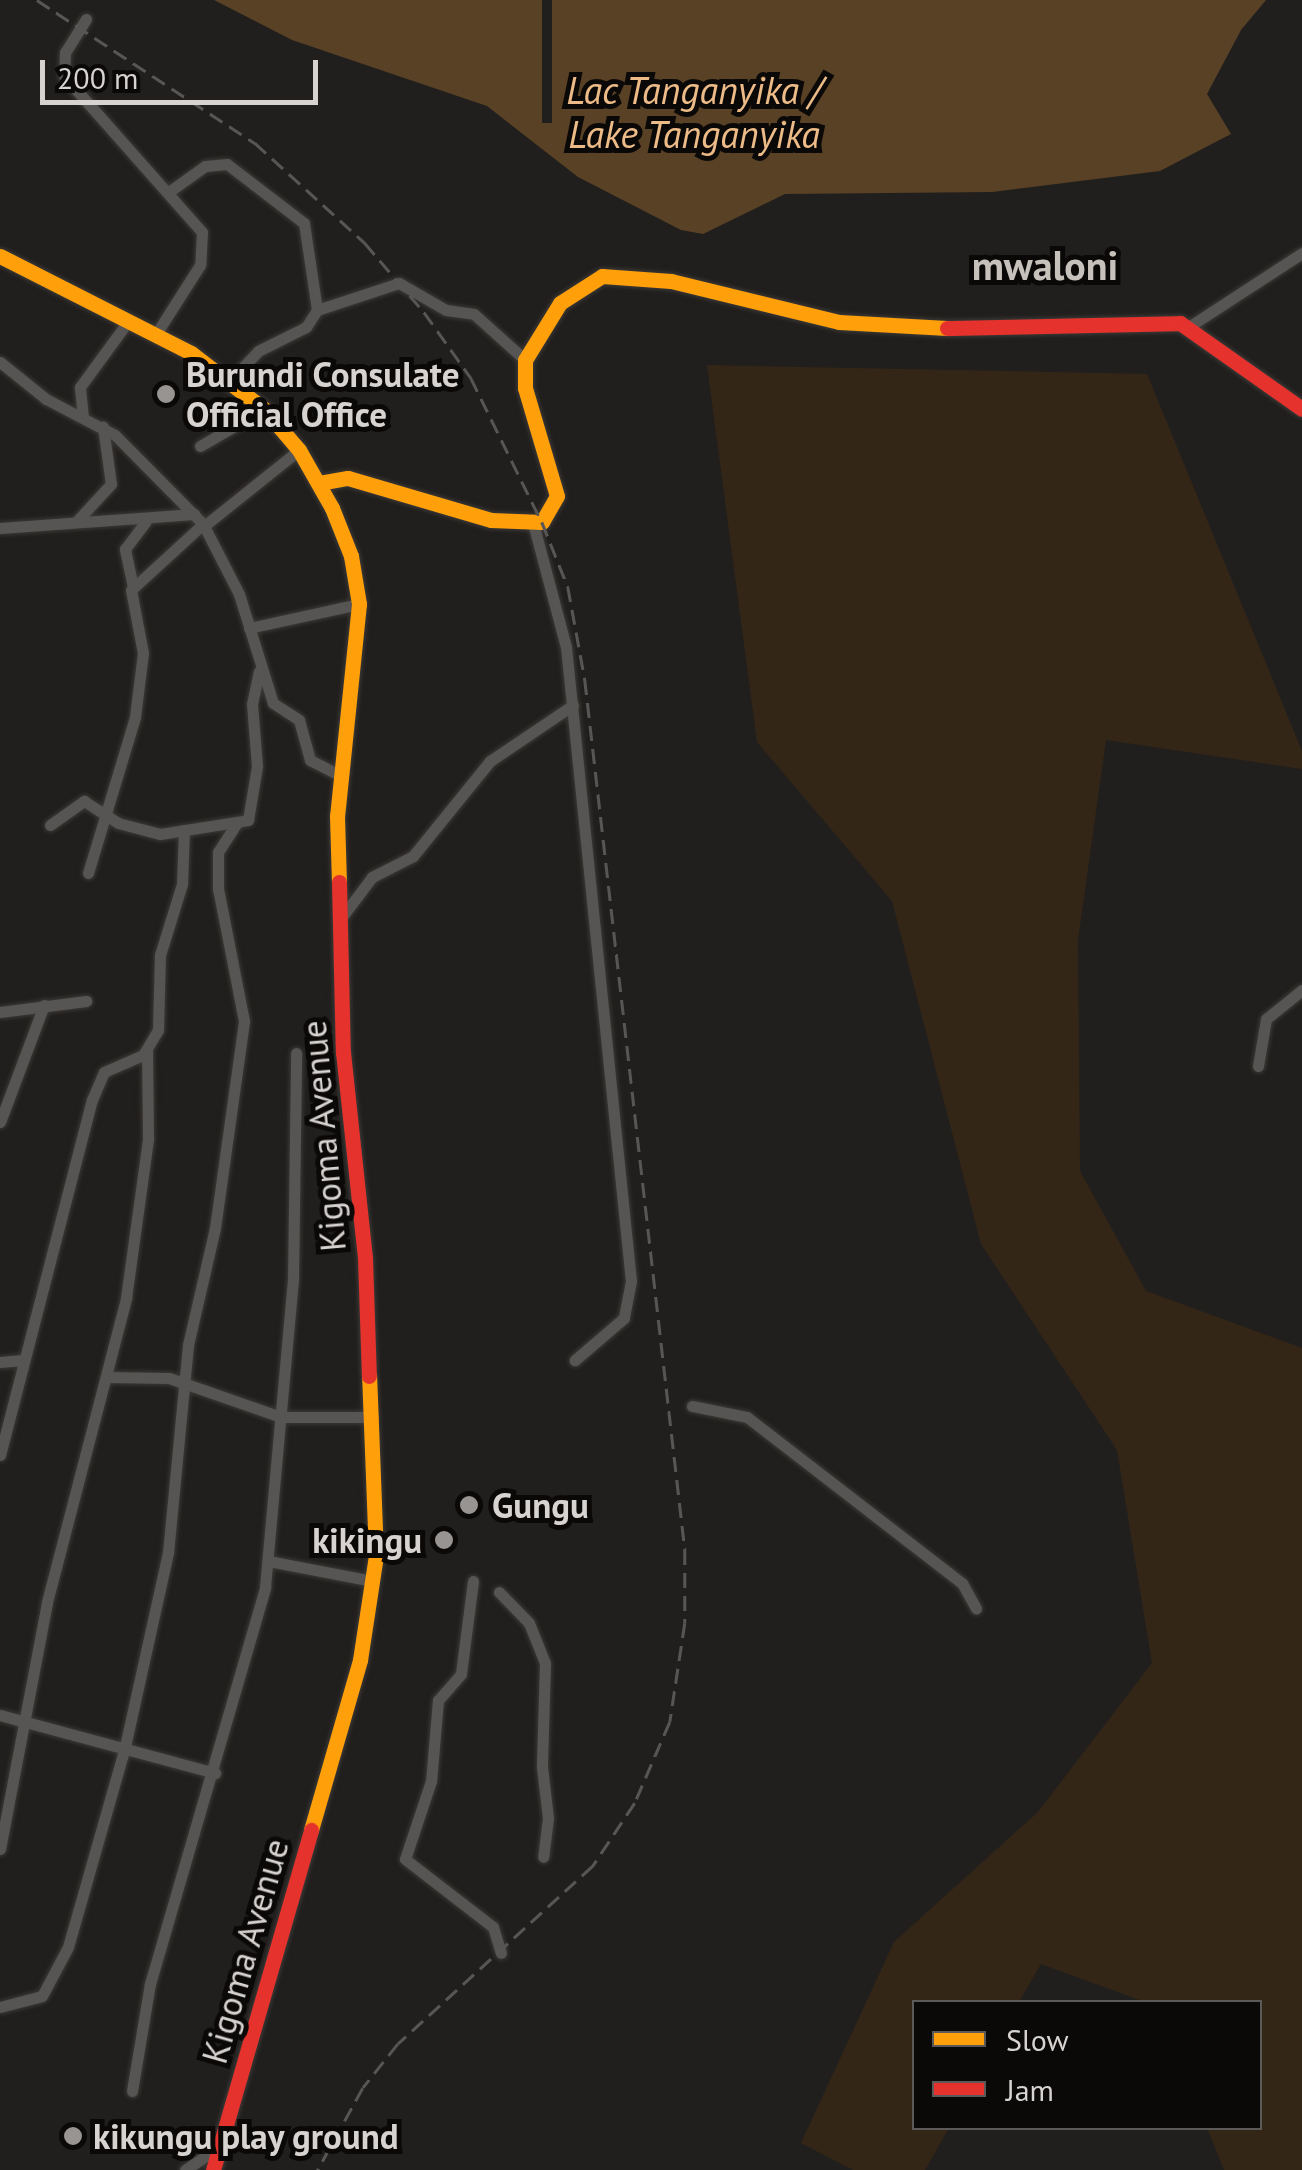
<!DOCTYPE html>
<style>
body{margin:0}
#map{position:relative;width:1302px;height:2170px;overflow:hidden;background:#211f1d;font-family:"PT Sans",sans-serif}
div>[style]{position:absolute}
.green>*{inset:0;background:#342617}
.water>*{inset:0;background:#594125}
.pier>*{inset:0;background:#211f1d;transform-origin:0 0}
.roads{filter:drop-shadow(0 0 2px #3b3937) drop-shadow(0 0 2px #3b3937)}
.street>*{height:11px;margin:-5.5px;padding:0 5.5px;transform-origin:5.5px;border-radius:5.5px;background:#575553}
.slow>*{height:15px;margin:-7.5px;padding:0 7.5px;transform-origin:7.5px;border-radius:7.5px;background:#ff9f0a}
.jam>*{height:15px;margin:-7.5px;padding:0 7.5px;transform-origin:7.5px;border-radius:7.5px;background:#e5322d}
.rail>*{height:2.5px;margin-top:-1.25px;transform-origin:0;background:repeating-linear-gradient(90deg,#585655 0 15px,transparent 0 23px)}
.dots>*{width:28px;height:28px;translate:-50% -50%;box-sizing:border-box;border:5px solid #0b0908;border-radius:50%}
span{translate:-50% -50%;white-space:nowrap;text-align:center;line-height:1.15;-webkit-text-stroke:10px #0b0908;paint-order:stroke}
.poi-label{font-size:35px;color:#d6d3d1;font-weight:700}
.left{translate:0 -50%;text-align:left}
.right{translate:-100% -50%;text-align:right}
.street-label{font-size:35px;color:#d6d3d1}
.water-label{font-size:38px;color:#ecbb87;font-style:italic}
.quarter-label{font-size:40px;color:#c6c1bb;font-weight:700}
.legend{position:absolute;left:912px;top:2000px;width:350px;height:130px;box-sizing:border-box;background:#0b0908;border:2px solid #5c5a58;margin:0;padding:12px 18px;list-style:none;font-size:30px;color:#d6d3d1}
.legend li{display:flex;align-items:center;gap:20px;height:50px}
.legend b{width:50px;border:2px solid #5c5a58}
.scale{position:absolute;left:40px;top:60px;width:278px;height:45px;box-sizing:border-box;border:5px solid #d6d3d1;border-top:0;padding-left:12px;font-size:30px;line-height:35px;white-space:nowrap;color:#d6d3d1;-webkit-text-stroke:8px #0b0908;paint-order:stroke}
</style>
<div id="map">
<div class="green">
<i style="clip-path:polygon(707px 365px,1147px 374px,1302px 751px,1302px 769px,1106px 740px,1078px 940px,1080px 1171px,1146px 1291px,1302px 1348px,1302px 2170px,1224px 2170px,1207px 2128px,1260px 2128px,1260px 2002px,1145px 2002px,1041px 1964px,1019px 2002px,914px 2002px,914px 2128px,949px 2128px,925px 2170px,853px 2170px,801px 2143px,894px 1942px,1038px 1812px,1152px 1663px,1117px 1450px,981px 1244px,892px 901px,757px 742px)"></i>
</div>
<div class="water">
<i style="clip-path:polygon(214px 0,1266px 0,1241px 30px,1207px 94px,1231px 134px,1160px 171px,992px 192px,785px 194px,703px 234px,681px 230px,578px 177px,487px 106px,292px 40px)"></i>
</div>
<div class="pier">
<i style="left:542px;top:0;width:10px;height:123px"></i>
</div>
<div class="roads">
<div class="street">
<i style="left:86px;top:19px;width:39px;rotate:122deg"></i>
<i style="left:65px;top:52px;width:24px;rotate:92deg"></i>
<i style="left:64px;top:76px;width:208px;rotate:48.5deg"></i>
<i style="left:202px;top:232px;width:33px;rotate:93deg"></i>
<i style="left:200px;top:265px;width:82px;rotate:122.5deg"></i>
<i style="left:170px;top:191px;width:43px;rotate:-35.5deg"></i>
<i style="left:205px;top:166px;width:22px;rotate:-5deg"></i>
<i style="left:227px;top:164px;width:97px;rotate:37.5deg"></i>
<i style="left:304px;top:223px;width:88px;rotate:81.5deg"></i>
<i style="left:1190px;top:326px;width:134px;rotate:-33.1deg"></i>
<i style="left:0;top:362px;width:59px;rotate:38.8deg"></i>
<i style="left:46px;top:399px;width:78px;rotate:27.6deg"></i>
<i style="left:115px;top:435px;width:125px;rotate:45.3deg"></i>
<i style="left:203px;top:524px;width:79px;rotate:62.8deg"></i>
<i style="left:239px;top:594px;width:114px;rotate:72.7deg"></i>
<i style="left:273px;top:703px;width:31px;rotate:33deg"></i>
<i style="left:299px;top:720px;width:41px;rotate:74.6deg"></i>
<i style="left:310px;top:760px;width:31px;rotate:27deg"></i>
<i style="left:232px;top:379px;width:38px;rotate:-47deg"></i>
<i style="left:258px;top:351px;width:54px;rotate:-26.6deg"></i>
<i style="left:306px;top:327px;width:20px;rotate:-57deg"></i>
<i style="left:317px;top:310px;width:86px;rotate:-18.2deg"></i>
<i style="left:399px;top:283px;width:54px;rotate:29.9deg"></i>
<i style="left:446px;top:310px;width:28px;rotate:8deg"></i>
<i style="left:474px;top:314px;width:69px;rotate:42deg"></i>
<i style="left:83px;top:417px;width:30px;rotate:-96deg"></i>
<i style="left:80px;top:387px;width:83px;rotate:-53.8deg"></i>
<i style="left:200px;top:446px;width:74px;rotate:-30deg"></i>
<i style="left:76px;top:522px;width:52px;rotate:-47.4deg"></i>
<i style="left:111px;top:484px;width:58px;rotate:-98deg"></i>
<i style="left:533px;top:523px;width:128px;rotate:75.1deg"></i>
<i style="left:566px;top:647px;width:637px;rotate:84.15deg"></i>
<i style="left:631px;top:1281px;width:38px;rotate:101deg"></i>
<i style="left:624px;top:1318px;width:65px;rotate:139.4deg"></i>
<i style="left:204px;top:526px;width:122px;rotate:-38.7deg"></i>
<i style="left:0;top:528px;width:195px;rotate:-4.1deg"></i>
<i style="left:133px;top:587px;width:39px;rotate:-102deg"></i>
<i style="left:125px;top:549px;width:34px;rotate:-53deg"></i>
<i style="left:249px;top:628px;width:113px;rotate:-12.3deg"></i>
<i style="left:50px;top:825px;width:42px;rotate:-35.2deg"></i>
<i style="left:84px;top:801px;width:40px;rotate:32.9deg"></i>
<i style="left:118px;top:823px;width:43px;rotate:14.7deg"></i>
<i style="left:160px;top:834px;width:89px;rotate:-9deg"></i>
<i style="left:248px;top:820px;width:55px;rotate:-80.5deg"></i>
<i style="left:257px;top:766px;width:62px;rotate:-94.6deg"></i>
<i style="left:252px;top:704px;width:33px;rotate:-78deg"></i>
<i style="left:88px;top:873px;width:163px;rotate:-73.2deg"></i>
<i style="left:135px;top:717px;width:64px;rotate:-82.9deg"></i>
<i style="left:143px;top:653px;width:64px;rotate:-100.8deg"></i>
<i style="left:131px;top:590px;width:98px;rotate:-42.5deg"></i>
<i style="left:339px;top:921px;width:55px;rotate:-53.1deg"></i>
<i style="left:372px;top:877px;width:46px;rotate:-27.1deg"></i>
<i style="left:413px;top:856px;width:122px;rotate:-51deg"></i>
<i style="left:490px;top:761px;width:100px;rotate:-34deg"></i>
<i style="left:0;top:1012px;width:87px;rotate:-7.3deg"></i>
<i style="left:1258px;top:1066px;width:48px;rotate:-80.3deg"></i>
<i style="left:1266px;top:1019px;width:46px;rotate:-38.9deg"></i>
<i style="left:0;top:1122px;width:125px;rotate:-69.4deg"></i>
<i style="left:0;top:1362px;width:23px;rotate:-5deg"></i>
<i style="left:106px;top:1377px;width:63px;rotate:0.9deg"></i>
<i style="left:169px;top:1378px;width:119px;rotate:19.2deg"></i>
<i style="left:281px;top:1417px;width:92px"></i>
<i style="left:692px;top:1406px;width:56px;rotate:11.3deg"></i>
<i style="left:747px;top:1417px;width:272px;rotate:37.7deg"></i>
<i style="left:962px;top:1583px;width:29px;rotate:61deg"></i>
<i style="left:0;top:1455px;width:367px;rotate:-75.5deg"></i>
<i style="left:92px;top:1100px;width:30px;rotate:-67deg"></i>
<i style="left:104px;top:1072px;width:43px;rotate:-23.6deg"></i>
<i style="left:143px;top:1055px;width:29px;rotate:-59deg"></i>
<i style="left:158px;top:1030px;width:75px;rotate:-88.5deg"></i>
<i style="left:160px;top:955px;width:74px;rotate:-72.8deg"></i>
<i style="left:182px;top:884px;width:54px;rotate:-87.9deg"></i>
<i style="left:268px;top:1561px;width:107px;rotate:10.8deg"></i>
<i style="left:473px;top:1581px;width:94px;rotate:97.4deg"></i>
<i style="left:461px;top:1674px;width:35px;rotate:131deg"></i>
<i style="left:438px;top:1700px;width:81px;rotate:94.9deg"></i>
<i style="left:431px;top:1781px;width:82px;rotate:108.4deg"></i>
<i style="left:405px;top:1859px;width:111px;rotate:37.7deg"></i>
<i style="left:493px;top:1927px;width:27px;rotate:73deg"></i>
<i style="left:499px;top:1592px;width:43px;rotate:45.9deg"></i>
<i style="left:529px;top:1623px;width:43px;rotate:68.2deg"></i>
<i style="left:545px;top:1663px;width:104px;rotate:91.7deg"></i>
<i style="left:542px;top:1767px;width:51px;rotate:83.3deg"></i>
<i style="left:548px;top:1818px;width:39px;rotate:97deg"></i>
<i style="left:0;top:1715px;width:223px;rotate:15.1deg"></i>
<i style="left:0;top:1849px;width:251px;rotate:-79.2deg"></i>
<i style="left:47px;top:1602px;width:314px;rotate:-75.4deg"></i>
<i style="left:126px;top:1298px;width:161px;rotate:-82.1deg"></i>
<i style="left:148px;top:1139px;width:89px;rotate:-90.6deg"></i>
<i style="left:0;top:2007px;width:43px;rotate:-14.7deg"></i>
<i style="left:42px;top:1996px;width:55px;rotate:-62deg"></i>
<i style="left:68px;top:1947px;width:204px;rotate:-74.1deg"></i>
<i style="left:124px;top:1751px;width:203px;rotate:-77.5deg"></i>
<i style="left:168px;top:1553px;width:209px;rotate:-84.5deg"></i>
<i style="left:188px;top:1345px;width:120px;rotate:-77deg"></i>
<i style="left:215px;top:1228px;width:209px;rotate:-82deg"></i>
<i style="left:244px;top:1021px;width:135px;rotate:-101.1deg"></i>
<i style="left:218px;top:889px;width:37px;rotate:-90deg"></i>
<i style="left:218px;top:852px;width:33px;rotate:-57deg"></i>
<i style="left:132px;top:2091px;width:109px;rotate:-80.5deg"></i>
<i style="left:150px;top:1984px;width:413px;rotate:-73.8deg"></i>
<i style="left:265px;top:1587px;width:308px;rotate:-84.8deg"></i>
<i style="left:293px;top:1280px;width:227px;rotate:-89.2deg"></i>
<i style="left:185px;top:2170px;width:42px;rotate:-34.4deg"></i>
</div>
<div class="slow">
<i style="left:0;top:256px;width:214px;rotate:26.9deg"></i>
<i style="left:191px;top:353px;width:92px;rotate:37.5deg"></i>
<i style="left:264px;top:409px;width:54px;rotate:49.5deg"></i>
<i style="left:299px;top:450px;width:67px;rotate:60.4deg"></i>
<i style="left:332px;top:508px;width:52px;rotate:68.4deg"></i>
<i style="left:351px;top:556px;width:49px;rotate:80.5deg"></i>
<i style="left:359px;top:604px;width:213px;rotate:95.9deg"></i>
<i style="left:337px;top:816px;width:66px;rotate:88.3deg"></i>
<i style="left:319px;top:483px;width:29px;rotate:-10deg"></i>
<i style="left:348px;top:478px;width:149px;rotate:16.4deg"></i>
<i style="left:491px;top:520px;width:51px;rotate:2.2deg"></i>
<i style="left:542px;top:522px;width:30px;rotate:-60deg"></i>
<i style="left:557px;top:496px;width:113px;rotate:-106.5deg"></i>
<i style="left:525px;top:388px;width:28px;rotate:-90deg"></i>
<i style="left:525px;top:360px;width:67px;rotate:-58.4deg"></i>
<i style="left:560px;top:303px;width:50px;rotate:-32.7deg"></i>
<i style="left:602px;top:276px;width:69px;rotate:4.1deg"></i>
<i style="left:671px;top:281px;width:173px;rotate:13.7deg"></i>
<i style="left:839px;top:322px;width:108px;rotate:3.2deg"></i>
<i style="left:311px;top:1830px;width:177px;rotate:-73.9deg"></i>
<i style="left:360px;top:1660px;width:106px;rotate:-81.3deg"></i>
<i style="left:376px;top:1555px;width:179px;rotate:-92.2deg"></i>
</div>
<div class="jam">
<i style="left:947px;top:328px;width:233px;rotate:-1.2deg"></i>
<i style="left:1180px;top:323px;width:149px;rotate:35.2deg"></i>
<i style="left:339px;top:882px;width:170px;rotate:88.7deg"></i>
<i style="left:343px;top:1052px;width:207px;rotate:83.9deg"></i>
<i style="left:365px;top:1258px;width:118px;rotate:88.1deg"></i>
<i style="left:213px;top:2170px;width:354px;rotate:-73.9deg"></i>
</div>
</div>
<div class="rail">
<i style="left:37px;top:0;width:261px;rotate:33.3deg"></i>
<i style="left:255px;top:143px;width:149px;rotate:42.3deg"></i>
<i style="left:365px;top:243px;width:91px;rotate:49.5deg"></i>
<i style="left:424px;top:312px;width:81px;rotate:54.5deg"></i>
<i style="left:471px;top:378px;width:161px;rotate:63.8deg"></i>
<i style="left:542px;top:522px;width:70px;rotate:68.2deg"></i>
<i style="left:568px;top:587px;width:95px;rotate:79.6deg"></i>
<i style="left:585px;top:680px;width:876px;rotate:83.44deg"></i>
<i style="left:685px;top:1550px;width:73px;rotate:90deg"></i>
<i style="left:685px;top:1623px;width:100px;rotate:98.6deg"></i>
<i style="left:670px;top:1722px;width:88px;rotate:113.4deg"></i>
<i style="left:635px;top:1803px;width:76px;rotate:123.7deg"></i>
<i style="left:593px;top:1866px;width:264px;rotate:137.6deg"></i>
<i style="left:398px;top:2044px;width:56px;rotate:128.5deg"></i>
<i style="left:363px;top:2088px;width:94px;rotate:118.8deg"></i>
</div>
<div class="dots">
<i style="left:166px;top:394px;background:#979492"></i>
<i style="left:469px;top:1505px;background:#979492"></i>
<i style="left:444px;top:1540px;background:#979492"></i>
<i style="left:73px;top:2136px;background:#979492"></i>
</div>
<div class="poi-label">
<span class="left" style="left:186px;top:394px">Burundi Consulate<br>Official Office</span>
<span class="left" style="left:492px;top:1505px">Gungu</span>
<span class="right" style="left:422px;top:1540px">kikingu</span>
<span class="left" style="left:93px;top:2136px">kikungu play ground</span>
</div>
<div class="street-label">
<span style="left:323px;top:1136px;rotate:-95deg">Kigoma Avenue</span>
<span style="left:245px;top:1951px;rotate:-74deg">Kigoma Avenue</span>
</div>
<div class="water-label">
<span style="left:694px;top:112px">Lac Tanganyika /<br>Lake Tanganyika</span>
</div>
<div class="quarter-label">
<span style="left:1045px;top:265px">mwaloni</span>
</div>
<ul class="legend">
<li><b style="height:12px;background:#ff9f0a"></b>Slow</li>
<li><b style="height:12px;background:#e5322d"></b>Jam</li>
</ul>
<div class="scale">200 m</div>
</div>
